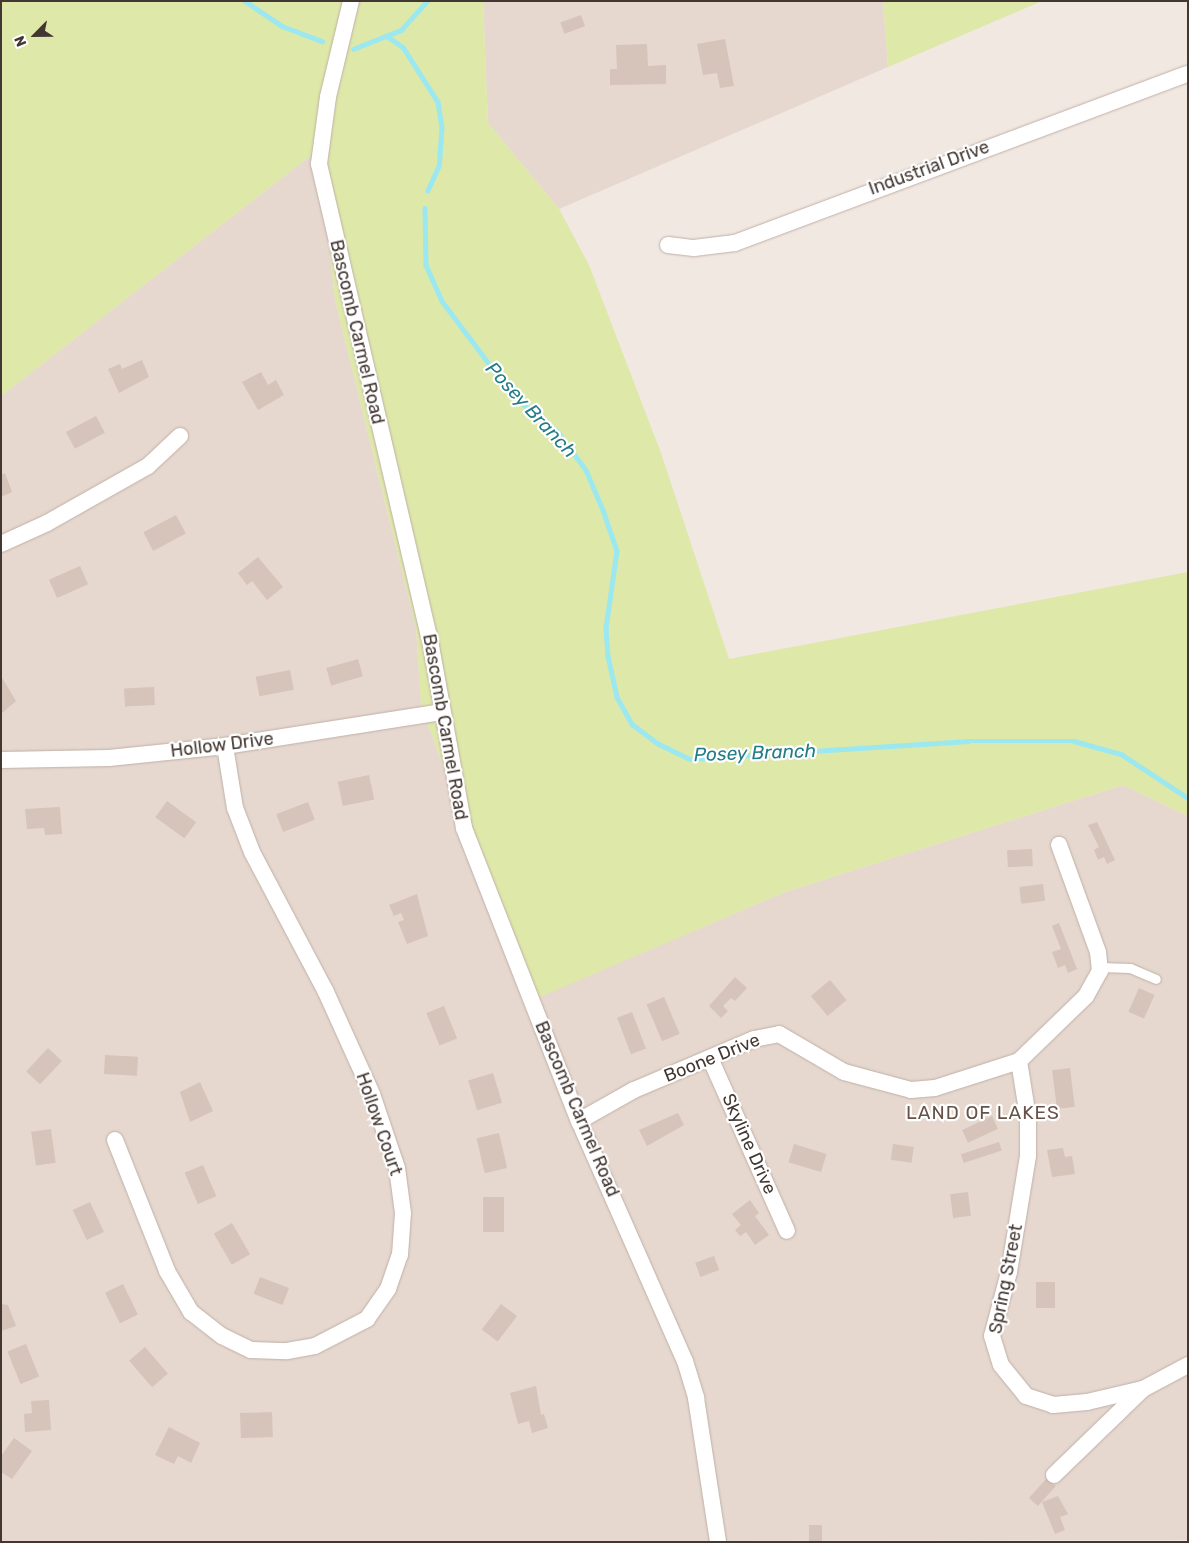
<!DOCTYPE html>
<style>
body{margin:0}
#map{position:relative;width:1189px;height:1543px;overflow:hidden;background:#f1e8e2;font-family:Rubik,sans-serif}
div>[style]{position:absolute}
.residential>*{inset:0;background:#e6d8cf}
.green>*{inset:0;background:#dee8a8}
.stream>*{height:4.5px;margin:-2.25px;padding:0 2.25px;transform-origin:2.25px;border-radius:2.25px;background:#9be8f1}
.building>*{inset:0;background:#d6c3ba;transform-origin:0 0}
.roads{filter:drop-shadow(0 0 1px #c0b0a7) drop-shadow(0 0 1px #c0b0a7)}
.lane>*{height:9px;margin:-4.5px;padding:0 4.5px;transform-origin:4.5px;border-radius:4.5px;background:#fff}
.street>*{height:16px;margin:-8px;padding:0 8px;transform-origin:8px;border-radius:8px;background:#fff}
span{translate:-50% -50%;white-space:nowrap;text-align:center;line-height:1.15;-webkit-text-stroke:4.5px #fff;paint-order:stroke}
.street-label{font-size:18px;color:#433732}
.water-label{font-size:19px;color:#247c88;font-style:italic}
.neighbourhood-label{font-size:19px;color:#665249;letter-spacing:1px}
.frame{position:absolute;inset:0;border:2px solid #433732;pointer-events:none}
.north{position:absolute;left:10px;top:10px;width:50px;height:50px;-webkit-text-stroke:4px #fff;paint-order:stroke;rotate:247deg;font-size:14px;font-weight:700;line-height:20px;text-align:center;color:#433732}
.north::after{content:'';display:block;margin:auto;width:18px;height:22px;background:#433732;clip-path:polygon(50% 0,100% 100%,50% 72%,0 100%)}
</style>
<div id="map">
<div class="residential">
<i style="clip-path:polygon(483px 1px,883px 1px,888px 67px,559px 209px,488px 123px)"></i>
<i style="clip-path:polygon(319px 149px,335px 300px,416px 628px,421px 705px,528px 1001px,785px 892px,1123px 785px,1188px 816px,1188px 1540px,1px 1542px,1px 396px)"></i>
</div>
<div class="green">
<i style="clip-path:polygon(1px 1px,483px 1px,488px 123px,559px 209px,589px 265px,661px 453px,729px 659px,1188px 572px,1188px 816px,1123px 785px,785px 892px,528px 1002px,421px 705px,416px 628px,335px 300px,319px 149px,1px 396px)"></i>
<i style="clip-path:polygon(883px 1px,1042px 1px,888px 67px)"></i>
</div>
<div class="stream">
<i style="left:245px;top:1px;width:45px;rotate:34deg"></i>
<i style="left:282px;top:26px;width:43px;rotate:20.6deg"></i>
<i style="left:387px;top:36px;width:19px;rotate:35deg"></i>
<i style="left:403px;top:47px;width:65px;rotate:57.5deg"></i>
<i style="left:438px;top:102px;width:25px;rotate:81deg"></i>
<i style="left:442px;top:127px;width:39px;rotate:94deg"></i>
<i style="left:439px;top:166px;width:27px;rotate:114deg"></i>
<i style="left:353px;top:49px;width:52px;rotate:-21.6deg"></i>
<i style="left:401px;top:30px;width:39px;rotate:-48deg"></i>
<i style="left:425px;top:208px;width:57px;rotate:89deg"></i>
<i style="left:426px;top:265px;width:39px;rotate:66deg"></i>
<i style="left:442px;top:301px;width:120px;rotate:53.1deg"></i>
<i style="left:514px;top:397px;width:56px;rotate:38.5deg"></i>
<i style="left:558px;top:432px;width:47px;rotate:53.6deg"></i>
<i style="left:586px;top:470px;width:43px;rotate:67deg"></i>
<i style="left:603px;top:510px;width:43px;rotate:71.1deg"></i>
<i style="left:617px;top:551px;width:78px;rotate:98.1deg"></i>
<i style="left:606px;top:628px;width:28px;rotate:86deg"></i>
<i style="left:608px;top:656px;width:42px;rotate:77.6deg"></i>
<i style="left:617px;top:697px;width:31px;rotate:61deg"></i>
<i style="left:632px;top:724px;width:34px;rotate:37deg"></i>
<i style="left:659px;top:744px;width:34px;rotate:26deg"></i>
<i style="left:690px;top:759px;width:279px;rotate:-3.7deg"></i>
<i style="left:968px;top:741px;width:106px"></i>
<i style="left:1074px;top:741px;width:49px;rotate:15.5deg"></i>
<i style="left:1121px;top:754px;width:80px;rotate:33.3deg"></i>
</div>
<div class="building">
<i style="left:581px;top:15px;width:12px;height:22px;rotate:70deg"></i>
<i style="clip-path:polygon(725px 39px,734px 86px,720px 88px,717px 73px,703px 75px,697px 44px)"></i>
<i style="clip-path:polygon(647px 44px,648px 66px,666px 65px,666px 84px,610px 85px,610px 69px,617px 69px,616px 45px)"></i>
<i style="clip-path:polygon(142px 360px,149px 377px,119px 393px,108px 369px,120px 364px,122px 369px)"></i>
<i style="clip-path:polygon(261px 372px,268px 385px,276px 380px,284px 395px,258px 410px,242px 382px)"></i>
<i style="left:96px;top:416px;width:19px;height:34px;rotate:62deg"></i>
<i style="clip-path:polygon(5px 473px,12px 492px,1px 497px,1px 475px)"></i>
<i style="left:176px;top:515px;width:21px;height:37px;rotate:62deg"></i>
<i style="clip-path:polygon(258px 557px,283px 587px,267px 600px,252px 581px,247px 585px,238px 573px)"></i>
<i style="left:80px;top:566px;width:20px;height:34px;rotate:66deg"></i>
<i style="left:358px;top:659px;width:18px;height:33px;rotate:74deg"></i>
<i style="left:290px;top:670px;width:20px;height:35px;rotate:79deg"></i>
<i style="clip-path:polygon(1px 676px,16px 701px,1px 714px)"></i>
<i style="left:154px;top:687px;width:18px;height:30px;rotate:87deg"></i>
<i style="left:369px;top:775px;width:25px;height:32px;rotate:78deg"></i>
<i style="left:167px;top:801px;width:36px;height:20px;rotate:36deg"></i>
<i style="left:308px;top:802px;width:19px;height:34px;rotate:69deg"></i>
<i style="clip-path:polygon(60px 807px,62px 834px,45px 835px,44px 828px,27px 829px,25px 809px)"></i>
<i style="clip-path:polygon(1097px 822px,1115px 860px,1107px 864px,1104px 857px,1098px 860px,1094px 850px,1099px 847px,1088px 825px)"></i>
<i style="left:1032px;top:849px;width:17px;height:25px;rotate:87deg"></i>
<i style="left:1043px;top:884px;width:17px;height:24px;rotate:83deg"></i>
<i style="clip-path:polygon(417px 894px,428px 936px,407px 944px,398px 922px,404px 920px,401px 913px,394px 916px,389px 905px)"></i>
<i style="clip-path:polygon(1059px 923px,1077px 969px,1068px 973px,1065px 965px,1058px 968px,1052px 952px,1061px 949px,1052px 926px)"></i>
<i style="clip-path:polygon(735px 977px,747px 988px,735px 1001px,731px 998px,723px 1006px,728px 1011px,721px 1018px,709px 1006px)"></i>
<i style="left:830px;top:980px;width:26px;height:25px;rotate:50deg"></i>
<i style="left:1139px;top:988px;width:17px;height:26px;rotate:24deg"></i>
<i style="left:664px;top:997px;width:40px;height:19px;rotate:67deg"></i>
<i style="left:444px;top:1006px;width:35px;height:19px;rotate:68deg"></i>
<i style="left:632px;top:1012px;width:39px;height:16px;rotate:69deg"></i>
<i style="left:48px;top:1048px;width:19px;height:32px;rotate:43deg"></i>
<i style="left:105px;top:1055px;width:33px;height:19px;rotate:3deg"></i>
<i style="left:1070px;top:1068px;width:39px;height:18px;rotate:83deg"></i>
<i style="left:493px;top:1073px;width:31px;height:26px;rotate:73deg"></i>
<i style="clip-path:polygon(200px 1082px,213px 1111px,190px 1122px,180px 1092px)"></i>
<i style="clip-path:polygon(678px 1113px,684px 1125px,647px 1146px,639px 1130px)"></i>
<i style="left:992px;top:1116px;width:14px;height:33px;rotate:65deg"></i>
<i style="left:51px;top:1129px;width:34px;height:20px;rotate:82deg"></i>
<i style="left:499px;top:1133px;width:36px;height:23px;rotate:77deg"></i>
<i style="left:999px;top:1142px;width:9px;height:40px;rotate:72deg"></i>
<i style="left:794px;top:1144px;width:34px;height:19px;rotate:17deg"></i>
<i style="left:893px;top:1144px;width:21px;height:16px;rotate:8deg"></i>
<i style="clip-path:polygon(1063px 1148px,1065px 1157px,1072px 1156px,1075px 1174px,1052px 1177px,1047px 1150px)"></i>
<i style="left:203px;top:1165px;width:34px;height:20px;rotate:67deg"></i>
<i style="left:968px;top:1192px;width:24px;height:18px;rotate:83deg"></i>
<i style="left:504px;top:1197px;width:35px;height:21px;rotate:90deg"></i>
<i style="clip-path:polygon(750px 1200px,759px 1213px,755px 1216px,769px 1235px,755px 1245px,746px 1232px,740px 1236px,735px 1230px,741px 1225px,732px 1214px)"></i>
<i style="left:90px;top:1202px;width:33px;height:19px;rotate:65deg"></i>
<i style="left:232px;top:1223px;width:36px;height:21px;rotate:60deg"></i>
<i style="left:714px;top:1256px;width:15px;height:20px;rotate:70deg"></i>
<i style="left:260px;top:1277px;width:31px;height:18px;rotate:21deg"></i>
<i style="left:1055px;top:1282px;width:26px;height:19px;rotate:90deg"></i>
<i style="left:123px;top:1284px;width:34px;height:20px;rotate:64deg"></i>
<i style="clip-path:polygon(1px 1304px,8px 1305px,16px 1326px,1px 1331px)"></i>
<i style="left:501px;top:1304px;width:20px;height:32px;rotate:37deg"></i>
<i style="left:26px;top:1344px;width:35px;height:20px;rotate:68deg"></i>
<i style="left:145px;top:1347px;width:35px;height:21px;rotate:49deg"></i>
<i style="clip-path:polygon(536px 1386px,541px 1415px,544px 1414px,548px 1428px,532px 1433px,529px 1421px,518px 1424px,510px 1393px)"></i>
<i style="clip-path:polygon(49px 1400px,51px 1430px,25px 1432px,24px 1414px,32px 1413px,31px 1401px)"></i>
<i style="left:272px;top:1412px;width:25px;height:32px;rotate:88deg"></i>
<i style="clip-path:polygon(169px 1427px,200px 1443px,191px 1463px,178px 1456px,174px 1464px,155px 1455px)"></i>
<i style="clip-path:polygon(14px 1438px,32px 1451px,12px 1479px,1px 1472px,1px 1456px)"></i>
<i style="left:1047px;top:1478px;width:12px;height:27px;rotate:42deg"></i>
<i style="clip-path:polygon(1058px 1496px,1068px 1514px,1060px 1517px,1065px 1530px,1055px 1534px,1042px 1502px)"></i>
<i style="left:809px;top:1525px;width:13px;height:17px"></i>
</div>
<div class="roads">
<div class="lane">
<i style="left:1100px;top:967px;width:30px;rotate:2deg"></i>
<i style="left:1130px;top:968px;width:28px;rotate:23deg"></i>
</div>
<div class="street">
<i style="left:351px;top:1px;width:99px;rotate:103.5deg"></i>
<i style="left:328px;top:97px;width:68px;rotate:97.7deg"></i>
<i style="left:319px;top:164px;width:484px;rotate:76.9deg"></i>
<i style="left:429px;top:635px;width:196px;rotate:79.7deg"></i>
<i style="left:464px;top:828px;width:315px;rotate:68.6deg"></i>
<i style="left:579px;top:1121px;width:262px;rotate:66.2deg"></i>
<i style="left:685px;top:1361px;width:39px;rotate:73deg"></i>
<i style="left:696px;top:1398px;width:146px;rotate:81.3deg"></i>
<i style="left:668px;top:245px;width:26px;rotate:7deg"></i>
<i style="left:694px;top:248px;width:41px;rotate:-7deg"></i>
<i style="left:735px;top:243px;width:483px;rotate:-20.5deg"></i>
<i style="left:1px;top:544px;width:51px;rotate:-24.5deg"></i>
<i style="left:47px;top:523px;width:116px;rotate:-29.4deg"></i>
<i style="left:148px;top:466px;width:44px;rotate:-43.2deg"></i>
<i style="left:1px;top:760px;width:108px;rotate:-1.1deg"></i>
<i style="left:109px;top:758px;width:117px;rotate:-5.9deg"></i>
<i style="left:225px;top:746px;width:219px;rotate:-8.9deg"></i>
<i style="left:710px;top:1058px;width:189px;rotate:66deg"></i>
<i style="left:1019px;top:1061px;width:57px;rotate:80.9deg"></i>
<i style="left:1028px;top:1117px;width:39px;rotate:90deg"></i>
<i style="left:1028px;top:1156px;width:118px;rotate:99.3deg"></i>
<i style="left:1009px;top:1272px;width:66px;rotate:104.9deg"></i>
<i style="left:992px;top:1336px;width:30px;rotate:73deg"></i>
<i style="left:1001px;top:1365px;width:40px;rotate:51deg"></i>
<i style="left:1026px;top:1396px;width:28px;rotate:18deg"></i>
<i style="left:1053px;top:1405px;width:34px;rotate:-5deg"></i>
<i style="left:1087px;top:1402px;width:57px;rotate:-13.1deg"></i>
<i style="left:1143px;top:1389px;width:51px;rotate:-28.1deg"></i>
<i style="left:579px;top:1121px;width:63px;rotate:-29.4deg"></i>
<i style="left:634px;top:1090px;width:130px;rotate:-23deg"></i>
<i style="left:754px;top:1039px;width:25px;rotate:-11deg"></i>
<i style="left:779px;top:1034px;width:75px;rotate:30.3deg"></i>
<i style="left:844px;top:1072px;width:69px;rotate:15deg"></i>
<i style="left:911px;top:1090px;width:24px;rotate:-5deg"></i>
<i style="left:935px;top:1088px;width:88px;rotate:-17.8deg"></i>
<i style="left:1019px;top:1061px;width:93px;rotate:-44.1deg"></i>
<i style="left:1086px;top:996px;width:29px;rotate:-61deg"></i>
<i style="left:1100px;top:971px;width:19px;rotate:-96deg"></i>
<i style="left:1098px;top:952px;width:114px;rotate:-110deg"></i>
<i style="left:115px;top:1140px;width:141px;rotate:68.3deg"></i>
<i style="left:167px;top:1271px;width:48px;rotate:59.7deg"></i>
<i style="left:191px;top:1312px;width:39px;rotate:38deg"></i>
<i style="left:222px;top:1336px;width:32px;rotate:26deg"></i>
<i style="left:251px;top:1350px;width:36px;rotate:2deg"></i>
<i style="left:287px;top:1351px;width:28px;rotate:-10deg"></i>
<i style="left:315px;top:1346px;width:59px;rotate:-27.4deg"></i>
<i style="left:367px;top:1319px;width:37px;rotate:-55deg"></i>
<i style="left:388px;top:1289px;width:36px;rotate:-71deg"></i>
<i style="left:400px;top:1255px;width:42px;rotate:-85.9deg"></i>
<i style="left:403px;top:1213px;width:45px;rotate:-97.6deg"></i>
<i style="left:397px;top:1168px;width:78px;rotate:-108.7deg"></i>
<i style="left:372px;top:1094px;width:112px;rotate:-114.3deg"></i>
<i style="left:326px;top:992px;width:158px;rotate:-117.9deg"></i>
<i style="left:252px;top:852px;width:47px;rotate:-111.1deg"></i>
<i style="left:235px;top:808px;width:63px;rotate:-99.2deg"></i>
<i style="left:1054px;top:1475px;width:124px;rotate:-44deg"></i>
</div>
</div>
<div class="street-label">
<span style="left:929px;top:168px;rotate:-20deg">Industrial Drive</span>
<span style="left:357px;top:332px;rotate:77deg">Bascomb Carmel Road</span>
<span style="left:445px;top:727px;rotate:80deg">Bascomb Carmel Road</span>
<span style="left:222px;top:745px;rotate:-7deg">Hollow Drive</span>
<span style="left:712px;top:1058px;rotate:-22deg">Boone Drive</span>
<span style="left:577px;top:1109px;rotate:67deg">Bascomb Carmel Road</span>
<span style="left:379px;top:1124px;rotate:71deg">Hollow Court</span>
<span style="left:749px;top:1144px;rotate:66deg">Skyline Drive</span>
<span style="left:1006px;top:1279px;rotate:-79deg">Spring Street</span>
</div>
<div class="water-label">
<span style="left:531px;top:410px;rotate:47deg">Posey Branch</span>
<span style="left:755px;top:753px;rotate:-2deg">Posey Branch</span>
</div>
<div class="neighbourhood-label">
<span style="left:983px;top:1113px">LAND OF LAKES</span>
</div>
<div class="frame"></div>
<div class="north">N</div>
</div>
